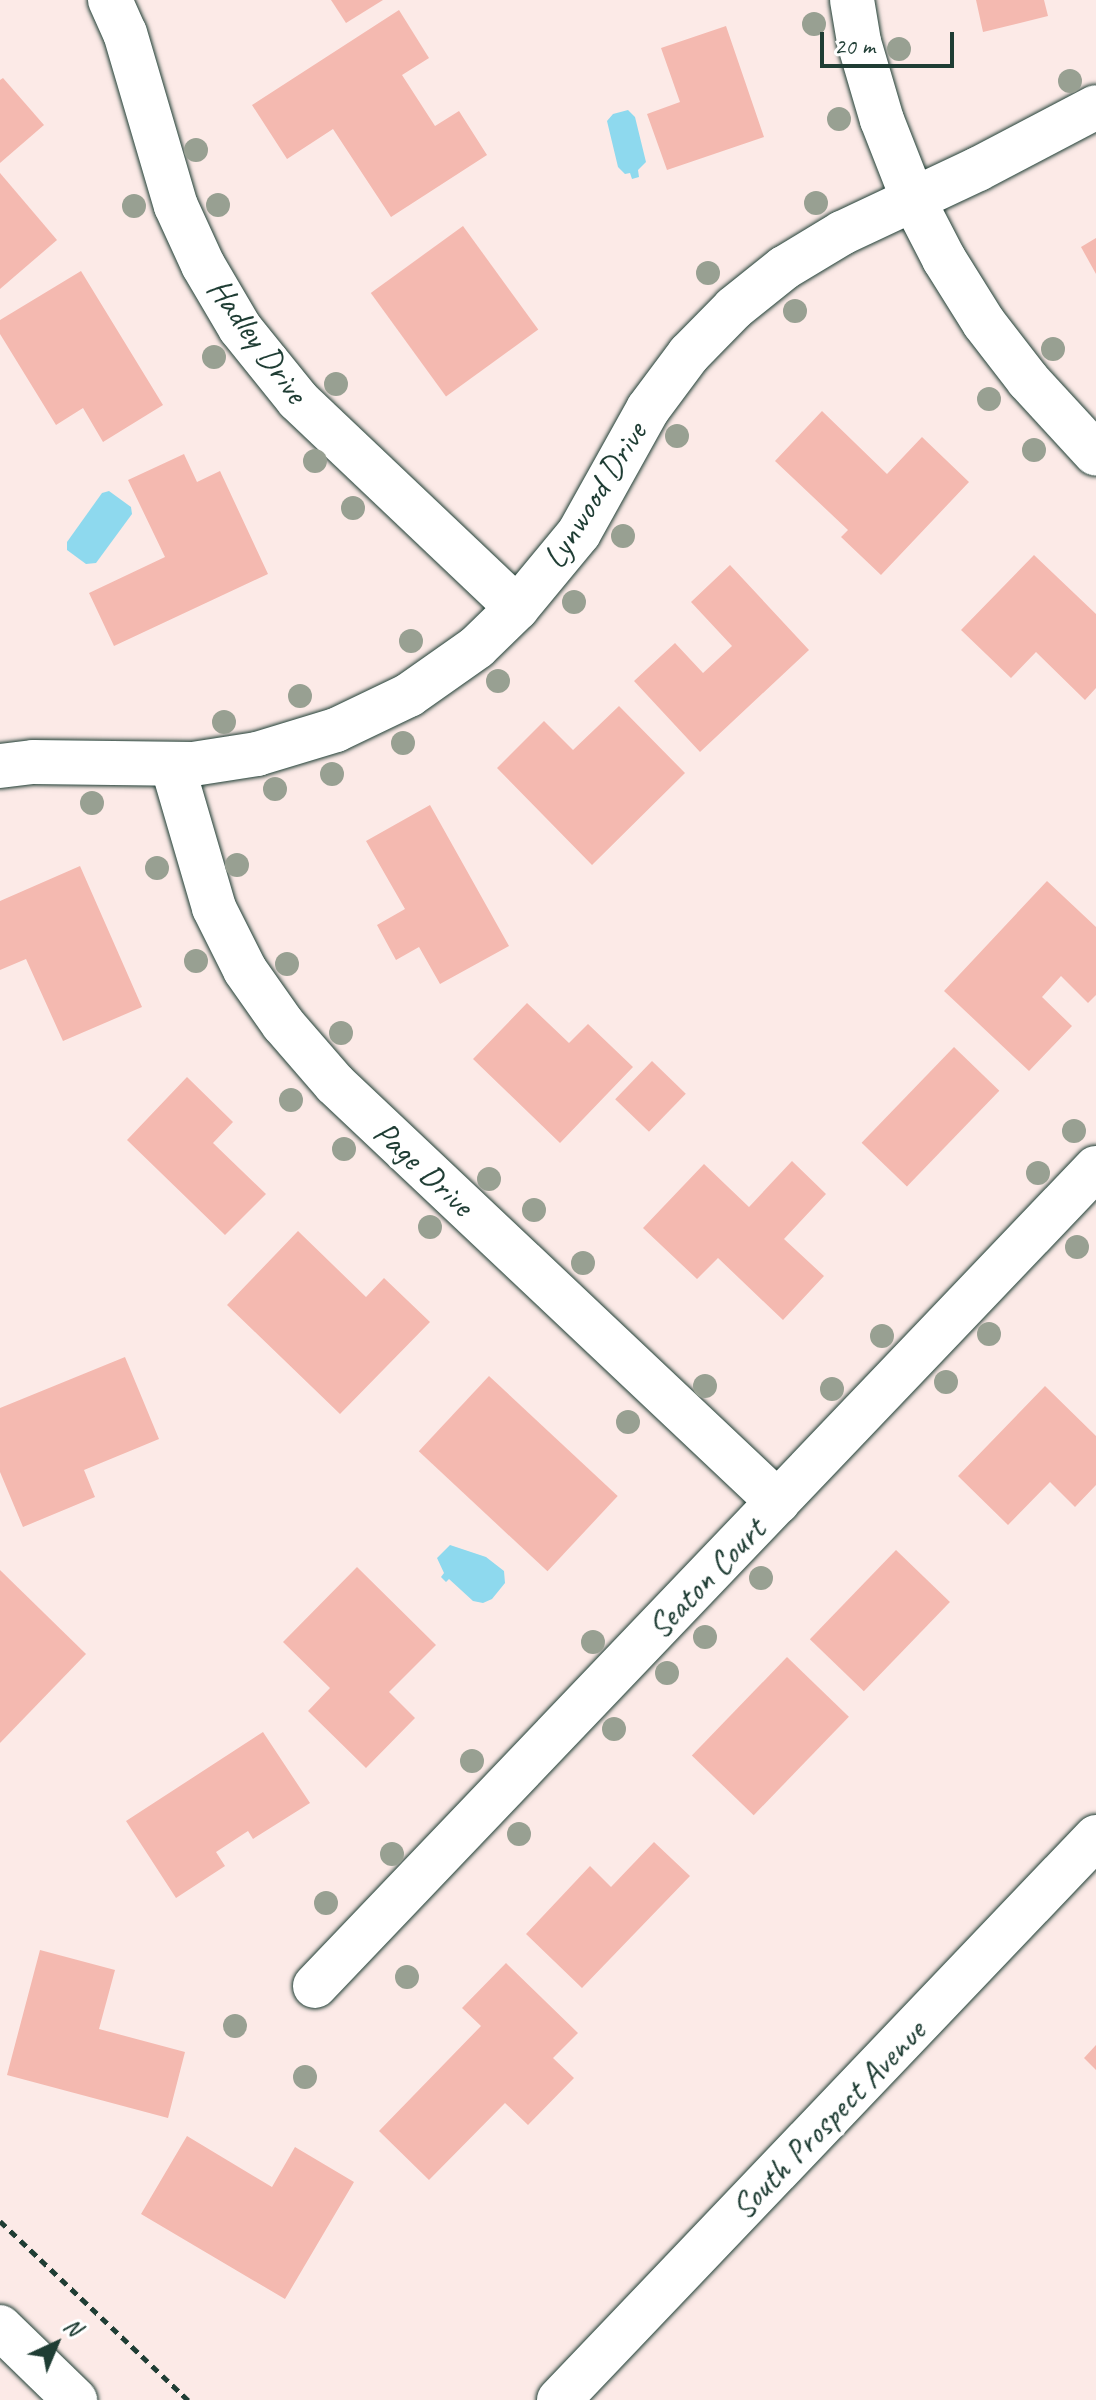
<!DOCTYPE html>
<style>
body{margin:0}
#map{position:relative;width:1096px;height:2400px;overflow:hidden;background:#fceae7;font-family:Caveat,sans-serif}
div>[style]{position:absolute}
.water>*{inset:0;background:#8ed9ee}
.building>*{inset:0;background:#f4b9b0;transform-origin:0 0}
.path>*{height:5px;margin-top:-2.5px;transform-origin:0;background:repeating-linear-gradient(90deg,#1f3d34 0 8px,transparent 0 14px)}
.roads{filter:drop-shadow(0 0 2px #1f3d34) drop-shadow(0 0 2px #1f3d34)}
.minor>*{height:44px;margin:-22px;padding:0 22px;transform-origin:22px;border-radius:22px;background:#fff}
.secondary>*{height:44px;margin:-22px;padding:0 22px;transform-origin:22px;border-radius:22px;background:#fff}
.trees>*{width:24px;height:24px;margin:-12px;border-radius:50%;background:#98a092}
span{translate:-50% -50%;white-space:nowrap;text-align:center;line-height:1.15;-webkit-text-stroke:8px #fff;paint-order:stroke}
.street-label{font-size:34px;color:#1f3d34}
.north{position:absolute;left:16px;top:2304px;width:80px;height:80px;-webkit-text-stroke:6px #fff;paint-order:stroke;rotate:44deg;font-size:22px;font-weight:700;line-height:32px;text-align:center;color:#1f3d34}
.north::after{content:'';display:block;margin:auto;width:28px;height:36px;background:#1f3d34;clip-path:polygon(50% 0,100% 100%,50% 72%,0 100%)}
.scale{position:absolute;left:820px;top:32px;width:134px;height:36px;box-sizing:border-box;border:4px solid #1f3d34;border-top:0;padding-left:10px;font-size:24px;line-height:28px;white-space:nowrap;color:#1f3d34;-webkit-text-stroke:6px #fff;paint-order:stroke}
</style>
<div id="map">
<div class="water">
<i style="clip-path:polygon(628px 110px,635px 117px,646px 162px,638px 170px,639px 177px,632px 179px,630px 173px,625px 174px,618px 167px,607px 121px,613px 114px)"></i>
<i style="clip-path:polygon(109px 491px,131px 507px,132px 514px,96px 563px,86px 564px,67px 550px,67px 542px,102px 493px)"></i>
<i style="clip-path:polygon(450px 1545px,486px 1557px,504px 1571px,505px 1583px,492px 1599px,483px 1603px,473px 1601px,449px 1579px,446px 1582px,441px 1577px,444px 1573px,437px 1558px)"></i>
</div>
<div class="building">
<i style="clip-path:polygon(331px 0,383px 0,346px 23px)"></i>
<i style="clip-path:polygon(976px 0,1044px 0,1048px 16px,983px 32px)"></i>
<i style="clip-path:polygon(399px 10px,429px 58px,402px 75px,435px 126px,459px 111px,487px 155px,391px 217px,333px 129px,287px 159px,252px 105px)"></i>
<i style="clip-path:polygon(726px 26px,764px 137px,667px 170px,647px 114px,680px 102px,661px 48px)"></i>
<i style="clip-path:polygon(3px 78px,44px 125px,0 163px,0 80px)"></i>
<i style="clip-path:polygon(0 173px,57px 240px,0 289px)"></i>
<i style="left:463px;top:226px;width:128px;height:114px;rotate:54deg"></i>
<i style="clip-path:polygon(1096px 238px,1096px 274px,1081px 247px)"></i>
<i style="clip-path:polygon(81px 271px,163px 405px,103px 442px,83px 408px,56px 425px,0 334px,0 320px)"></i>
<i style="clip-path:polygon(822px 411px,887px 474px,922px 437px,969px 482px,881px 575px,841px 537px,848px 530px,775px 461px)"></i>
<i style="clip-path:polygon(184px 454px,197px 482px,220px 471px,268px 574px,114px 646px,89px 593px,165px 557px,128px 480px)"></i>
<i style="clip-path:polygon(1034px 555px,1096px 614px,1096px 688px,1085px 700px,1036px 652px,1011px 678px,961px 630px)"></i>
<i style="clip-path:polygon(730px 565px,809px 650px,700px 752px,634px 681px,675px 643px,703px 673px,732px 646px,691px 602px)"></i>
<i style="clip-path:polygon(619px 706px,685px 773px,592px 865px,497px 768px,544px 721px,573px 750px)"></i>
<i style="clip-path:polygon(430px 805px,509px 946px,440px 984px,419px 947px,396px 960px,377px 925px,405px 909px,366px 841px)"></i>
<i style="clip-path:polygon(80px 866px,142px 1007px,63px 1041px,26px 959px,0 970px,0 901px)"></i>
<i style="clip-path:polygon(1047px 881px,1096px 927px,1096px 995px,1088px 1003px,1061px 976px,1042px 997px,1072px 1026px,1029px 1071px,944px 991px)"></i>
<i style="clip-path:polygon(527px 1003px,569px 1043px,588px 1024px,633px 1067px,560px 1143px,473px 1059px)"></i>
<i style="left:954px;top:1047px;width:63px;height:133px;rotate:44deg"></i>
<i style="left:652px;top:1061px;width:47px;height:53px;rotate:44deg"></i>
<i style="clip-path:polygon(187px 1077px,233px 1122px,213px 1143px,266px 1194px,225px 1235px,127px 1140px)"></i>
<i style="clip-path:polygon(792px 1161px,826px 1194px,784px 1239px,824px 1276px,783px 1320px,718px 1258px,697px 1279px,643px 1228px,704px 1164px,749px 1207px)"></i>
<i style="clip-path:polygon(298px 1231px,366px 1297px,384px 1278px,430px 1322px,340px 1414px,227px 1305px)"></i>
<i style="clip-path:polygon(125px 1357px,159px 1439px,84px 1470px,95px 1497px,23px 1527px,0 1472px,0 1408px)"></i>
<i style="left:489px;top:1376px;width:176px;height:103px;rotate:43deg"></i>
<i style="clip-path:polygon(1045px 1386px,1096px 1436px,1096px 1485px,1075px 1507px,1050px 1482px,1008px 1525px,958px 1476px)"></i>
<i style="left:896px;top:1550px;width:75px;height:124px;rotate:44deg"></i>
<i style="clip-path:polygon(357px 1567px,436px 1645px,389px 1692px,415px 1718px,366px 1768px,308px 1711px,330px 1688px,283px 1642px)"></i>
<i style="clip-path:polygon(0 1570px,86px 1654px,0 1743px)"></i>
<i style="left:787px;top:1657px;width:86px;height:137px;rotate:44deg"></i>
<i style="clip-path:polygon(263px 1732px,310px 1803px,253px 1839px,248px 1831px,216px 1852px,225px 1866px,176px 1898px,126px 1821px)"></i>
<i style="clip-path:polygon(654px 1842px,690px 1876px,582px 1988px,526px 1934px,590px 1866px,611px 1887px)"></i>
<i style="clip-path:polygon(40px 1950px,115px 1970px,99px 2029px,185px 2052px,168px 2118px,7px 2075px)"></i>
<i style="clip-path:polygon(506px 1963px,578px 2033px,553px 2058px,574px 2078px,528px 2125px,505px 2103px,429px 2180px,379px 2131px,481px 2026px,462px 2008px)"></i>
<i style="clip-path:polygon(1096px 2045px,1096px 2070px,1084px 2058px)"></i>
<i style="clip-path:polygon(187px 2136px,272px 2187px,295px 2147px,354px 2182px,285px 2299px,141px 2214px)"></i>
</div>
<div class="path">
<i style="left:0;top:2221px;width:260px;rotate:43.6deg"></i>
</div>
<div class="roads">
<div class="minor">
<i style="left:110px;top:0;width:36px;rotate:66deg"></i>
<i style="left:125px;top:33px;width:180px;rotate:73.6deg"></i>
<i style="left:176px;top:206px;width:65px;rotate:65.4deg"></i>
<i style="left:203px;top:265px;width:73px;rotate:59.6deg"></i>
<i style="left:240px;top:328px;width:92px;rotate:51.1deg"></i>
<i style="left:298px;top:400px;width:302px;rotate:43.5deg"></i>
<i style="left:852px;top:0;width:43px;rotate:80.5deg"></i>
<i style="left:859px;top:42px;width:81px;rotate:73.6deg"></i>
<i style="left:882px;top:120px;width:85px;rotate:68.6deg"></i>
<i style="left:913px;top:199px;width:68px;rotate:62.7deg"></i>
<i style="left:944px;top:259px;width:75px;rotate:58deg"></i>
<i style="left:984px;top:323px;width:72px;rotate:52.3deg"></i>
<i style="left:1028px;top:380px;width:100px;rotate:47.4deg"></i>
<i style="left:172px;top:764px;width:150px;rotate:73.7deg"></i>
<i style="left:214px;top:908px;width:69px;rotate:63.4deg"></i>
<i style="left:245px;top:970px;width:66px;rotate:54.9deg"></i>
<i style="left:283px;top:1024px;width:79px;rotate:49.1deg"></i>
<i style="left:335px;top:1084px;width:609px;rotate:43.34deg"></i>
<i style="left:0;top:766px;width:33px;rotate:-7deg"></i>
<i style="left:33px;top:762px;width:160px;rotate:0.7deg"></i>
<i style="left:193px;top:764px;width:65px;rotate:-8.9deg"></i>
<i style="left:257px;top:754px;width:83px;rotate:-16.9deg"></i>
<i style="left:336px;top:730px;width:81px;rotate:-25.6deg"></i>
<i style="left:409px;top:695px;width:83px;rotate:-35.2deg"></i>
<i style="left:477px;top:647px;width:56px;rotate:-44.3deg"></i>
<i style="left:517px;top:608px;width:97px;rotate:-50.4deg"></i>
<i style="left:579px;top:533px;width:142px;rotate:-60.9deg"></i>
<i style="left:648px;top:409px;width:69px;rotate:-53.3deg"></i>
<i style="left:689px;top:354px;width:64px;rotate:-45.6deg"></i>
<i style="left:734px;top:308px;width:64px;rotate:-38.7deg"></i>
<i style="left:784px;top:268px;width:68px;rotate:-31.1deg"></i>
<i style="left:842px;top:233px;width:150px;rotate:-25.2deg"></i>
<i style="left:978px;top:169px;width:133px;rotate:-27.7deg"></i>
<i style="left:315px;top:1986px;width:1131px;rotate:-46.33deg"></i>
</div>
<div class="secondary">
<i style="left:0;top:2327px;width:105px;rotate:44.2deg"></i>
<i style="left:559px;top:2400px;width:778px;rotate:-46.35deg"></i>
</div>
</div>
<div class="trees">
<i style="left:814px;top:24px"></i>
<i style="left:899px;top:49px"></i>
<i style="left:1070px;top:81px"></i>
<i style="left:839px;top:119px"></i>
<i style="left:196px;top:150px"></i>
<i style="left:816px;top:203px"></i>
<i style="left:218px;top:205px"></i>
<i style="left:134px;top:206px"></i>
<i style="left:708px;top:273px"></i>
<i style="left:795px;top:311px"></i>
<i style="left:1053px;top:349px"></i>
<i style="left:214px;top:357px"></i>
<i style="left:336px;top:384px"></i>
<i style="left:989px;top:399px"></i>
<i style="left:677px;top:436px"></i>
<i style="left:1034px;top:450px"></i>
<i style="left:315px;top:461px"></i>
<i style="left:353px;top:508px"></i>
<i style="left:623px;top:536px"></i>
<i style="left:574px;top:602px"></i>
<i style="left:411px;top:641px"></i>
<i style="left:498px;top:681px"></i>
<i style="left:300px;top:696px"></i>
<i style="left:224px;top:722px"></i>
<i style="left:403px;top:743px"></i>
<i style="left:332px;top:774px"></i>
<i style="left:275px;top:789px"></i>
<i style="left:92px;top:803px"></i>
<i style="left:237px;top:865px"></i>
<i style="left:157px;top:868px"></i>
<i style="left:196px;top:961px"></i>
<i style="left:287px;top:964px"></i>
<i style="left:341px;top:1033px"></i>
<i style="left:291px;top:1100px"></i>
<i style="left:1074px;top:1131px"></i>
<i style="left:344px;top:1149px"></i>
<i style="left:1038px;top:1173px"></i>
<i style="left:489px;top:1179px"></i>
<i style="left:534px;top:1210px"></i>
<i style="left:430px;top:1227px"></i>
<i style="left:1077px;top:1247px"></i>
<i style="left:583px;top:1263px"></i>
<i style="left:989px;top:1334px"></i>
<i style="left:882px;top:1336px"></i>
<i style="left:946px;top:1382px"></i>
<i style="left:705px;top:1386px"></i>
<i style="left:832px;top:1389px"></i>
<i style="left:628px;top:1422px"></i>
<i style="left:761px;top:1578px"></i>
<i style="left:705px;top:1637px"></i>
<i style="left:593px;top:1642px"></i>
<i style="left:667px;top:1673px"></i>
<i style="left:614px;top:1729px"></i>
<i style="left:472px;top:1761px"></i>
<i style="left:519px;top:1834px"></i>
<i style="left:392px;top:1854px"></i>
<i style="left:326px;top:1903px"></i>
<i style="left:407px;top:1977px"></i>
<i style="left:235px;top:2026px"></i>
<i style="left:305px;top:2077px"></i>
</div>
<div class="street-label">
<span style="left:258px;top:340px;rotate:54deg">Hadley Drive</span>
<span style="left:594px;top:495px;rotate:-58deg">Lynwood Drive</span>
<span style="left:424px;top:1168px;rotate:43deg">Page Drive</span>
<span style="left:706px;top:1578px;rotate:-46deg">Seaton Court</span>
<span style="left:828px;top:2119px;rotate:-46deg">South Prospect Avenue</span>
</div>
<div class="north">N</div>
<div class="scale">20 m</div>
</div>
